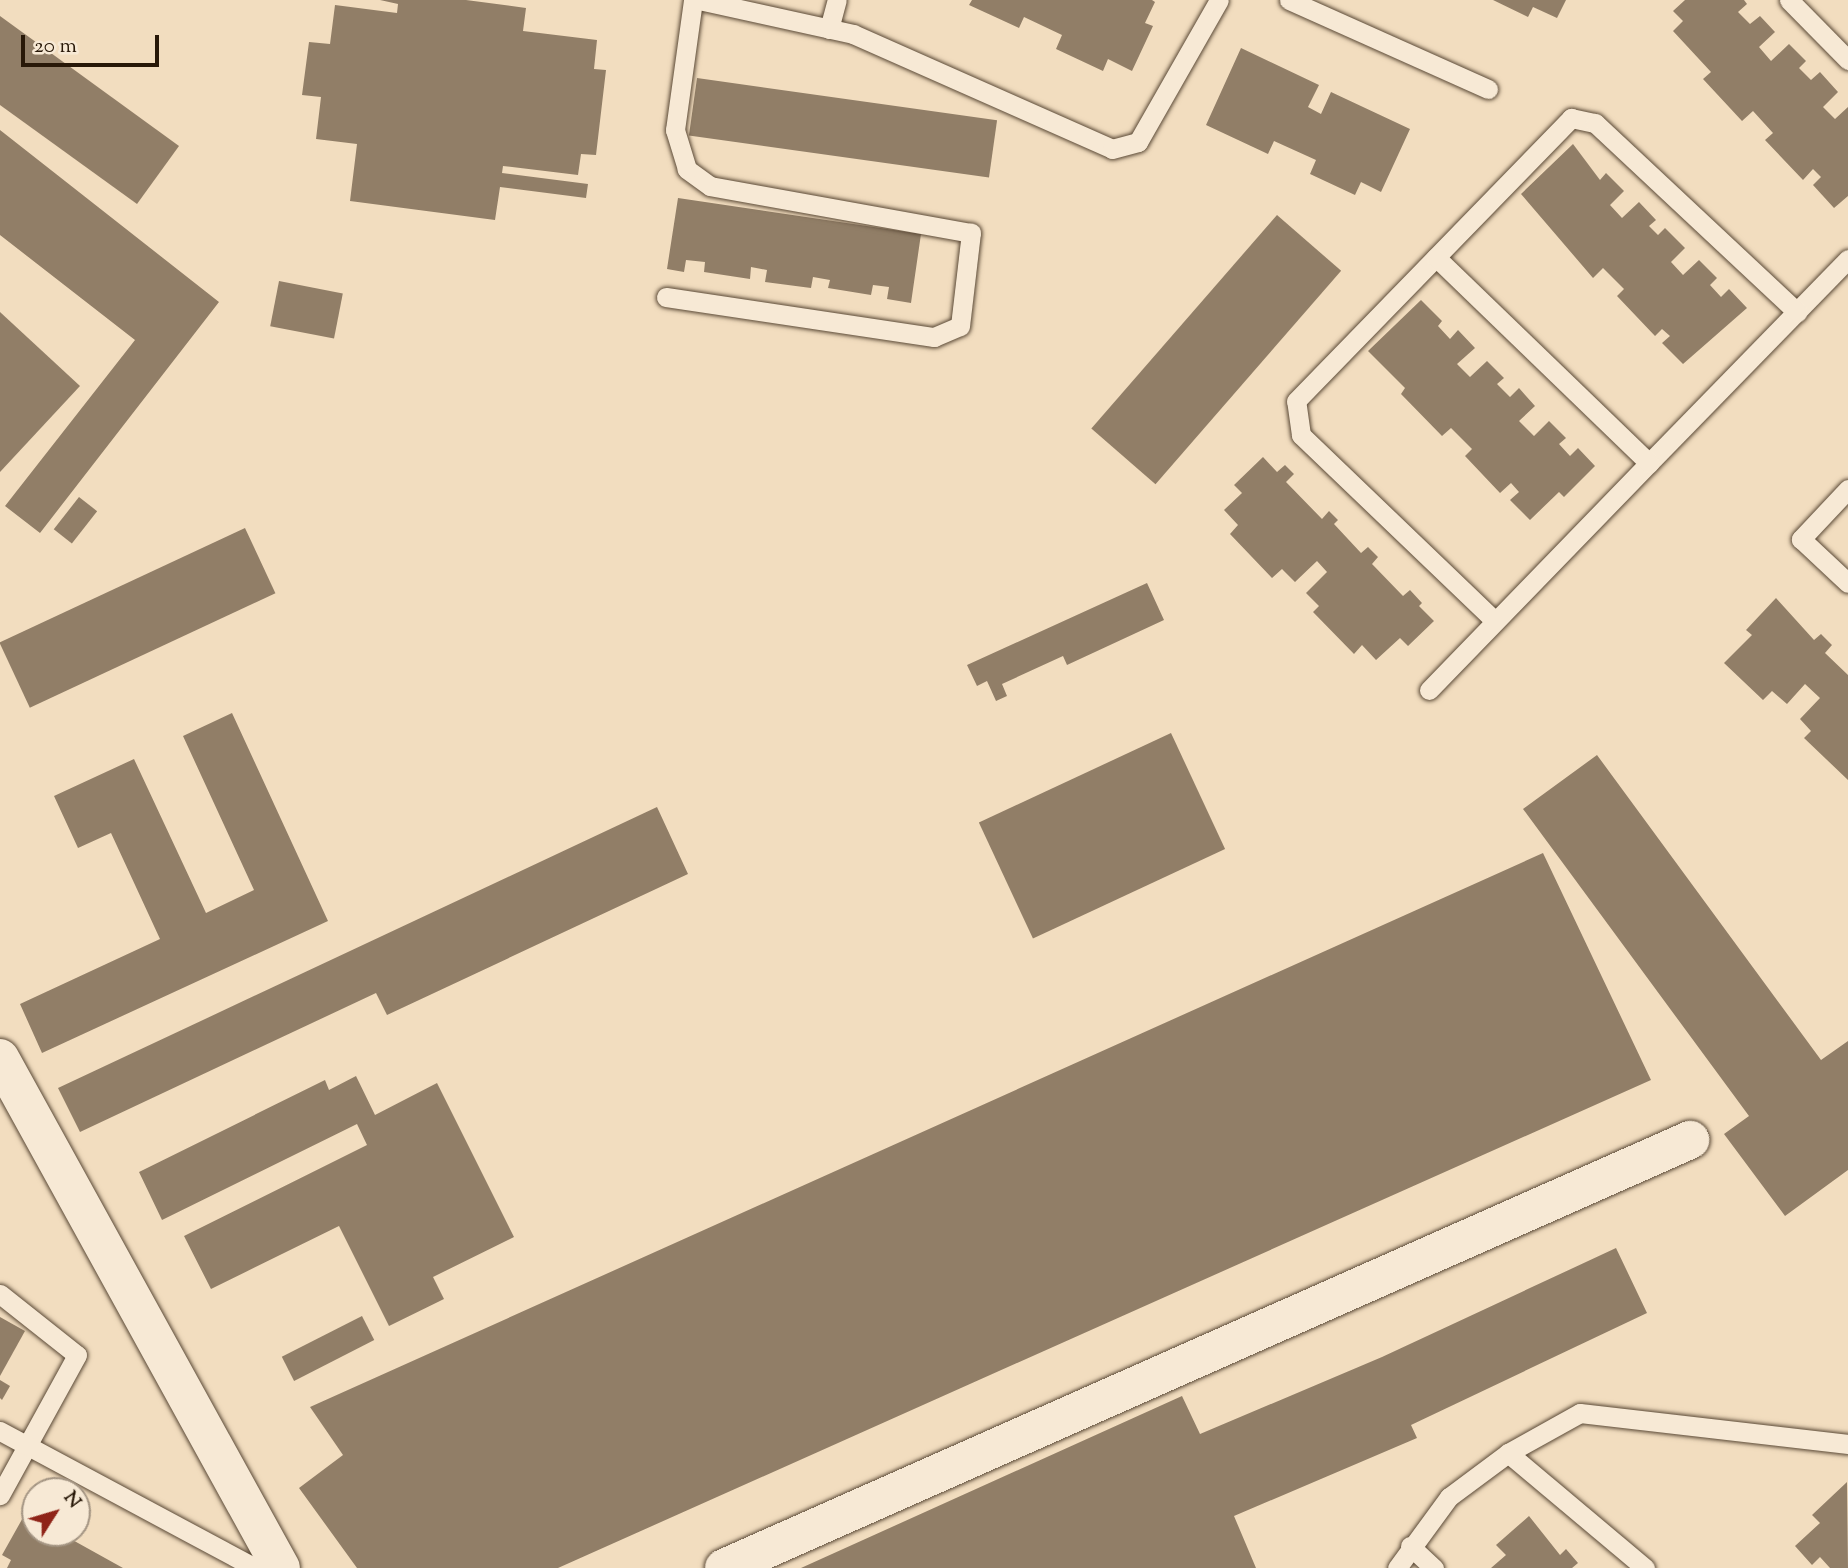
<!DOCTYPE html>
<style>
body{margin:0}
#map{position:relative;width:1848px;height:1568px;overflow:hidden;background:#f2ddbf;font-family:"Sorts Mill Goudy",serif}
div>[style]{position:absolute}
.building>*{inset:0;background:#917e67;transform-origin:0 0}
.roads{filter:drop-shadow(0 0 2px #5a4936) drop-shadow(0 0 2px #5a4936)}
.service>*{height:19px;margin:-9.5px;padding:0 9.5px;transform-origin:9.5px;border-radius:9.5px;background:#f7e9d5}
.minor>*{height:38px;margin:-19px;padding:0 19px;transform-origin:19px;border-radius:19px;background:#f7e9d5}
span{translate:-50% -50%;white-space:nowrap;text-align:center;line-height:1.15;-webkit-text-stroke:6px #f7e9d5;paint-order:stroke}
.north{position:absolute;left:21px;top:1477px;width:70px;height:70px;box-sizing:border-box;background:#f7e9d5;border:2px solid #a49583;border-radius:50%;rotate:53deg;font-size:19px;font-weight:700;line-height:28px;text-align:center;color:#281808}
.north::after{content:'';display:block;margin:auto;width:24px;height:32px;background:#8f2418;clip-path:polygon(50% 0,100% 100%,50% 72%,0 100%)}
.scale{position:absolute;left:21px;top:35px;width:138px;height:32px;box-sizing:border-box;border:4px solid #281808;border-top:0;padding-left:9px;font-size:21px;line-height:24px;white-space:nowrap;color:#281808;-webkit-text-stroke:5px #f7e9d5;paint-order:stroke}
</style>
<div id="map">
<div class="building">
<i style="clip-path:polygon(380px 0,466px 0,526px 8px,523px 31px,597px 40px,594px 69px,606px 70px,596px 155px,581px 154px,578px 175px,503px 166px,502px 173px,588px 184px,586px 198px,500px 187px,495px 220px,350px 201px,357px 144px,316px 139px,321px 97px,302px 95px,309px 42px,330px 44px,335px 5px,397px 13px,398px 4px)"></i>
<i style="clip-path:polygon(972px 0,1152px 0,1155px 2px,1145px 23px,1153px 26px,1132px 71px,1108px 59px,1103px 71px,1056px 49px,1062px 35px,1024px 17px,1019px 28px,969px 5px)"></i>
<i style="clip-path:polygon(1493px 0,1566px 0,1557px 18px,1533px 7px,1528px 17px)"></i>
<i style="clip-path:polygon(1685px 0,1744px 0,1747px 4px,1738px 12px,1750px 24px,1760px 16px,1775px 32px,1759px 47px,1771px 61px,1789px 44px,1806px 61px,1799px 68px,1811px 80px,1820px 72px,1838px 92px,1823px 107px,1835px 119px,1848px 107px,1848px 196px,1834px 208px,1813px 185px,1821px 177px,1813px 169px,1803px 180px,1765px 140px,1773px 133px,1753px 111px,1742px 121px,1703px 79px,1711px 72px,1673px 31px,1683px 21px,1673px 11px)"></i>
<i style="clip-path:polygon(0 16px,179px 146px,137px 204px,0 105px)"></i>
<i style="clip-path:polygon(1241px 48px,1319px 85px,1308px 107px,1321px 114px,1331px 92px,1410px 129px,1381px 192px,1361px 182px,1355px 195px,1310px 174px,1316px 160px,1274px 141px,1268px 154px,1206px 125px)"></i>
<i style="left:697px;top:78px;width:303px;height:58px;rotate:8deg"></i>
<i style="clip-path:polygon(0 130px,219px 302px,40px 533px,5px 506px,135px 340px,0 235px)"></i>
<i style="clip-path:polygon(1573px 144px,1600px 180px,1606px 173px,1624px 191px,1610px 205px,1622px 218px,1639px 202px,1656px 220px,1649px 226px,1658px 235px,1665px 228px,1685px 248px,1671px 262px,1683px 275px,1699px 260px,1717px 278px,1710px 285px,1721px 297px,1729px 289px,1747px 308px,1683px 364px,1662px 343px,1670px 336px,1662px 329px,1655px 336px,1617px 296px,1624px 289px,1603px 268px,1593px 278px,1521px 194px)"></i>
<i style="clip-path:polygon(678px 198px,921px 234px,911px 303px,887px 299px,889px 287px,873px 285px,871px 295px,828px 288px,830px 280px,813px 277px,811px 288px,765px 282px,767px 270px,751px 267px,750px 279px,704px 272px,705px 262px,686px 260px,684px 272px,667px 269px)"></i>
<i style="left:1277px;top:215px;width:85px;height:283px;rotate:41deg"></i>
<i style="left:279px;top:281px;width:65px;height:46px;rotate:11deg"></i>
<i style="clip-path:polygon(1421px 300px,1442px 321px,1438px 326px,1450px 339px,1458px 330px,1475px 348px,1457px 364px,1470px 377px,1487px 361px,1504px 378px,1497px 384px,1510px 397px,1519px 388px,1535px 406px,1519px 421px,1534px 436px,1549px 421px,1566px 438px,1559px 444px,1570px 456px,1578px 448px,1595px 466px,1564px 497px,1559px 492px,1530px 520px,1510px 500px,1519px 492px,1511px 483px,1500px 493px,1465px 456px,1472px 449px,1451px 428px,1442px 436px,1401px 394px,1405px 388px,1368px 351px)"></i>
<i style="clip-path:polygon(0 312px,80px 386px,0 472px)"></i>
<i style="clip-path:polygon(1263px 457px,1277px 472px,1285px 465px,1294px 474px,1286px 482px,1322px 519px,1329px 511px,1338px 520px,1334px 524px,1361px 553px,1368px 547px,1378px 557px,1372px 564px,1403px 596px,1410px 590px,1422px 603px,1419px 606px,1434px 621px,1408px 646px,1400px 638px,1376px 660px,1362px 645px,1354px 654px,1313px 612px,1319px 606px,1306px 593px,1327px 572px,1317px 561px,1295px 582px,1282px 569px,1272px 578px,1230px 534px,1238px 525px,1224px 510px,1242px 493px,1234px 485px)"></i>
<i style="left:79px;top:497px;width:23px;height:41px;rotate:38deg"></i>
<i style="left:245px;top:528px;width:72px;height:271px;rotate:65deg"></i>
<i style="clip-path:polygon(1147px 583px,1164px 620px,1067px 665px,1063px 656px,1002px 684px,1007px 696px,996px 701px,987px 681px,977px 686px,967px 665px)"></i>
<i style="clip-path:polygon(1776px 598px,1814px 640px,1821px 634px,1832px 645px,1825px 653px,1848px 675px,1848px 780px,1804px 738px,1811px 731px,1800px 719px,1820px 698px,1805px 684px,1787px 704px,1772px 691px,1763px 700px,1724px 663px,1752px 635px,1746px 630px)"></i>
<i style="clip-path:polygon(232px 713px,328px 921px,42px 1053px,20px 1004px,160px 939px,111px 833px,78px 848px,54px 796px,134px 759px,206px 913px,254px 890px,183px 736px)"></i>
<i style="left:1171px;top:733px;width:128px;height:212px;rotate:65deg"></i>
<i style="clip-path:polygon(1597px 755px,1821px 1060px,1848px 1041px,1848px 1170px,1785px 1216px,1724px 1134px,1749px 1116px,1523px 809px)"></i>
<i style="clip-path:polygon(657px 807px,688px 874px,387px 1015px,376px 993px,80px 1132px,58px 1088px)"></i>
<i style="clip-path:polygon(1543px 853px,1651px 1080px,558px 1568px,357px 1568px,299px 1488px,343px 1455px,310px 1407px)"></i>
<i style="clip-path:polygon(356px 1076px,375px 1115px,437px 1083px,514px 1237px,433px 1277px,444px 1299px,389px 1326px,339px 1226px,211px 1289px,184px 1236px,367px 1145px,357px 1124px,162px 1220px,139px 1172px,325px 1080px,329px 1090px)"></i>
<i style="clip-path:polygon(1616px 1248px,1647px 1313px,1411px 1425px,1417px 1438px,1234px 1516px,1256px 1568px,801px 1568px,1182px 1396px,1200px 1434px,1382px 1357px)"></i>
<i style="left:362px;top:1316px;width:27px;height:90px;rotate:63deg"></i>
<i style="clip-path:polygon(0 1317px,25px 1331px,0 1376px)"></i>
<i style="clip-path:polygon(0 1380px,10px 1386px,2px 1400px,0 1398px)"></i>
<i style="clip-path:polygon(1847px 1482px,1848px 1568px,1830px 1568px,1820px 1557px,1812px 1565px,1795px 1546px,1820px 1523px,1812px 1515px)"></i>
<i style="clip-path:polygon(25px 1514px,35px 1519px,35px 1533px,60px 1533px,123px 1568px,7px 1568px,11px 1560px,2px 1555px)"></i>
<i style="clip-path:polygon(1529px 1516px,1560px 1555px,1566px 1549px,1578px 1563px,1572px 1568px,1491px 1568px,1506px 1555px,1496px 1545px)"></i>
</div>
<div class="roads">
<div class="service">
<i style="left:699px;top:0;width:158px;rotate:12.4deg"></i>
<i style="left:853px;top:34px;width:283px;rotate:23.9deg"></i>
<i style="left:1112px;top:149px;width:27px;rotate:-15deg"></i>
<i style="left:1138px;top:142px;width:163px;rotate:-60.3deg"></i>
<i style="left:1289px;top:0;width:218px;rotate:24.1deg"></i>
<i style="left:1789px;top:0;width:84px;rotate:45.5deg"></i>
<i style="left:829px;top:29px;width:30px;rotate:-75deg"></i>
<i style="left:666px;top:297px;width:271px;rotate:8.5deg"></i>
<i style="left:934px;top:337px;width:28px;rotate:-23deg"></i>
<i style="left:960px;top:326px;width:94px;rotate:-83.3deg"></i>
<i style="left:971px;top:233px;width:265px;rotate:-169.8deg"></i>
<i style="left:710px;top:186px;width:29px;rotate:-144deg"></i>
<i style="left:687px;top:169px;width:41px;rotate:-107.1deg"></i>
<i style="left:675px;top:130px;width:131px;rotate:-82.1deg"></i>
<i style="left:1649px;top:463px;width:285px;rotate:-45.7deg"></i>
<i style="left:1848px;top:489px;width:69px;rotate:133.2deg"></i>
<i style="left:1801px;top:539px;width:64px;rotate:43.1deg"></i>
<i style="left:1495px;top:621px;width:269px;rotate:-136.2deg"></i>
<i style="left:1301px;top:435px;width:34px;rotate:-98deg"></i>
<i style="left:1296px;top:401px;width:395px;rotate:-45.8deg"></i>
<i style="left:1571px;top:118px;width:25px;rotate:12deg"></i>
<i style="left:1595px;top:123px;width:277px;rotate:43.1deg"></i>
<i style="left:1429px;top:690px;width:316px;rotate:-45.9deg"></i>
<i style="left:1649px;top:463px;width:296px;rotate:-136deg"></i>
<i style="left:0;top:1294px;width:98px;rotate:38.4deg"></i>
<i style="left:77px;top:1355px;width:160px;rotate:118.8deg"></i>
<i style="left:0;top:1431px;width:290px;rotate:28.2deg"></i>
<i style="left:1508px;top:1453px;width:179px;rotate:40deg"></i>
<i style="left:1410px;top:1546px;width:33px;rotate:43deg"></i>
<i style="left:1397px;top:1568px;width:88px;rotate:-53.8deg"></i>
<i style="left:1449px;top:1497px;width:74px;rotate:-36.7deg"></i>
<i style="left:1508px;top:1453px;width:82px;rotate:-29.1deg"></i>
<i style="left:1580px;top:1413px;width:270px;rotate:6.6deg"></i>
</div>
<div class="minor">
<i style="left:0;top:1058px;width:582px;rotate:61.15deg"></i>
<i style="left:724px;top:1568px;width:1057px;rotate:-23.9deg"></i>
</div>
</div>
<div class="north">N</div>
<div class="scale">20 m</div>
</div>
